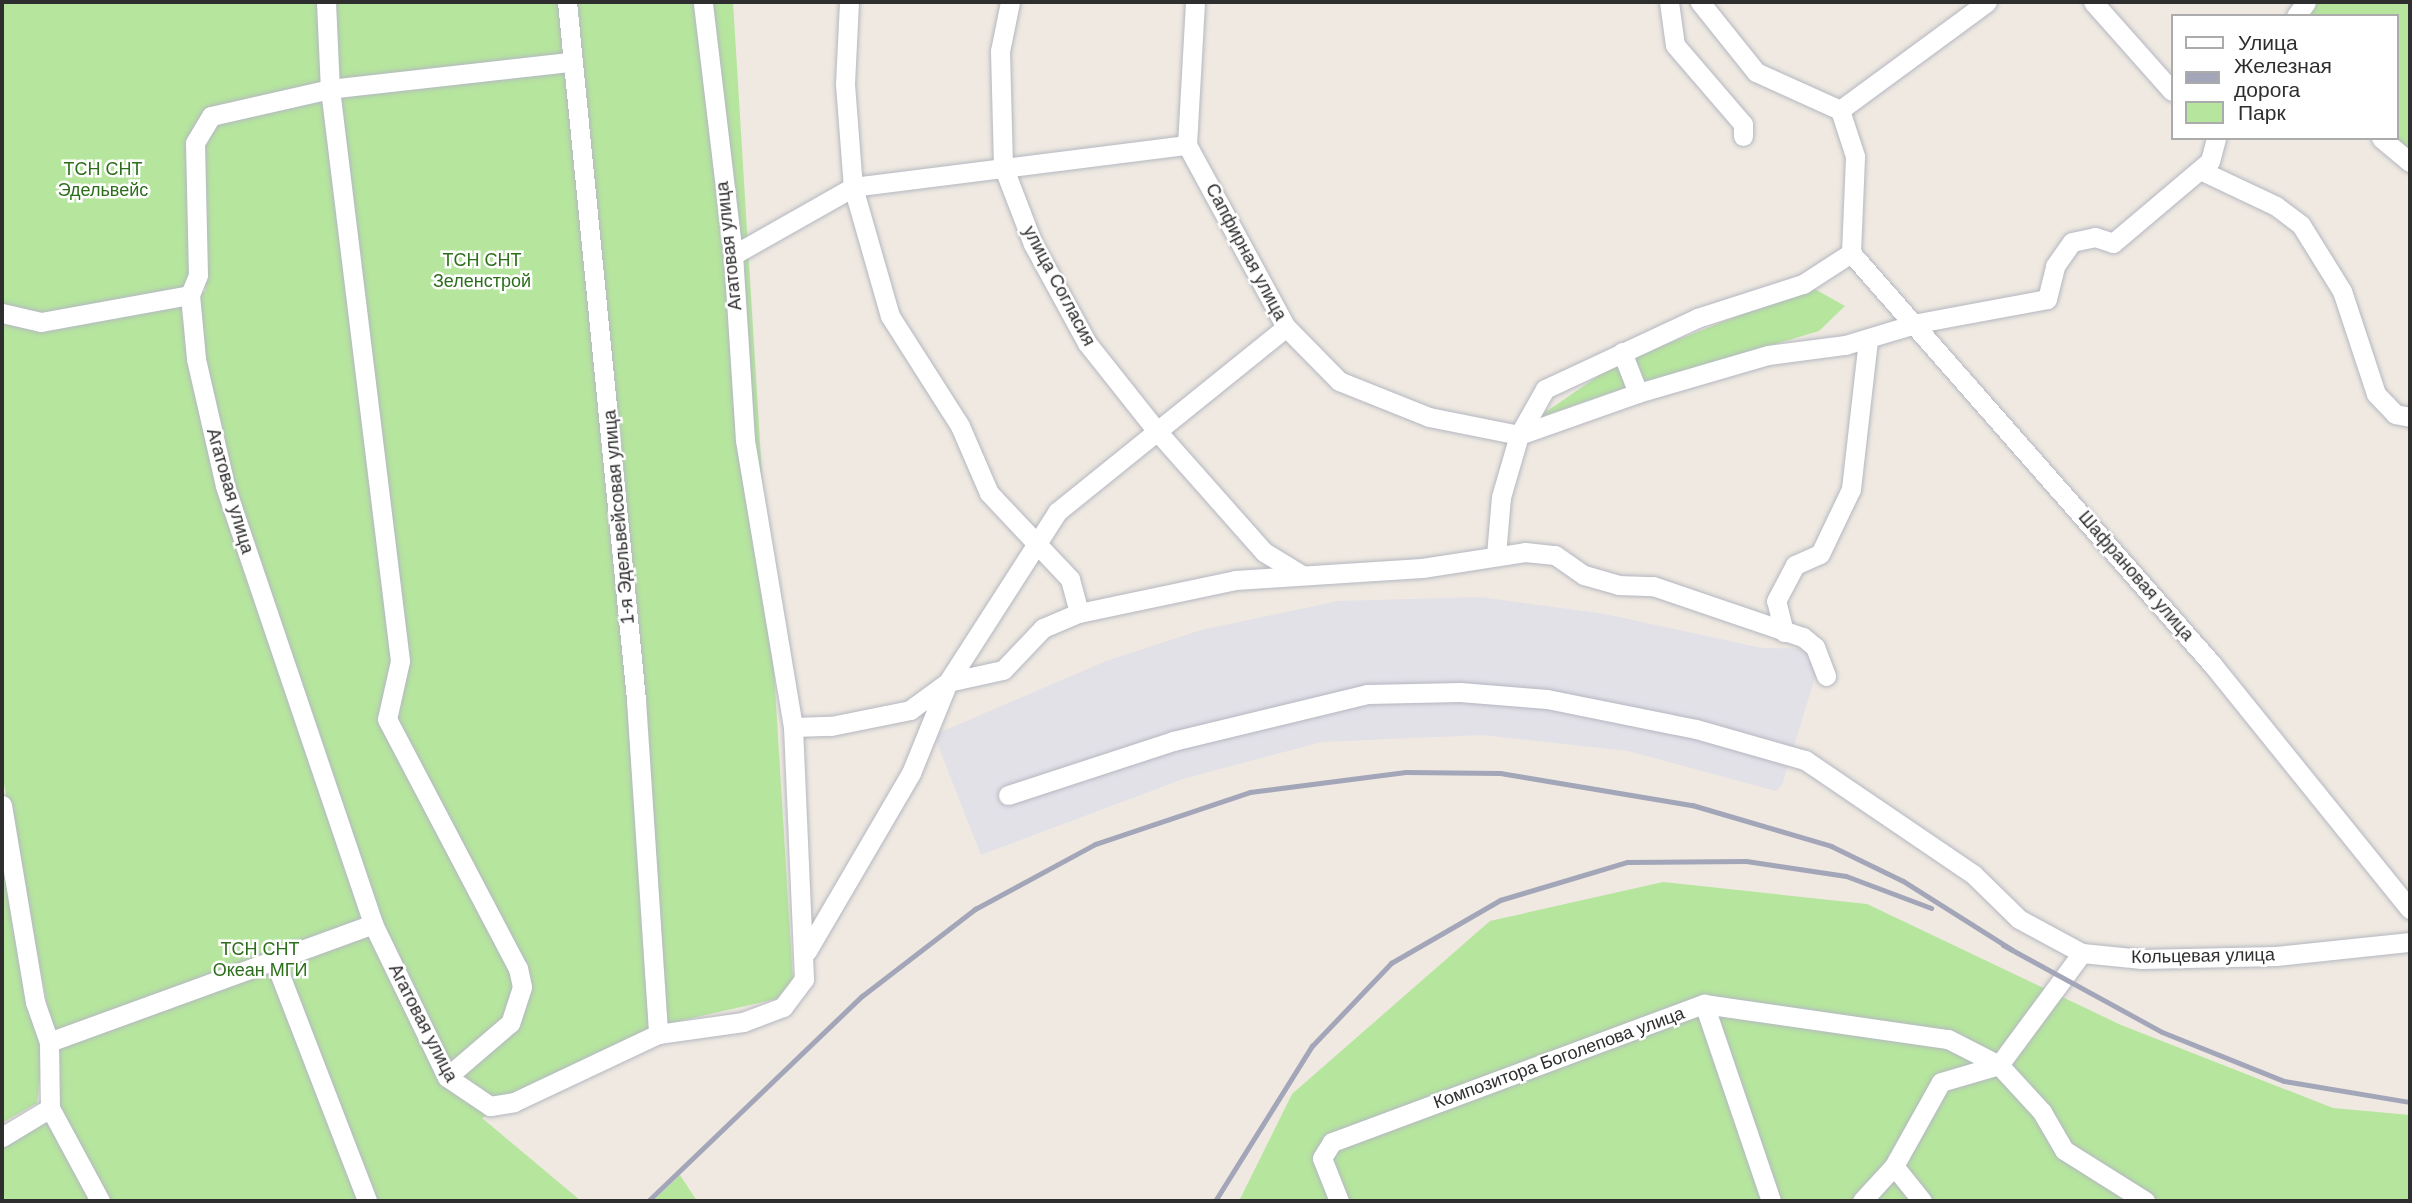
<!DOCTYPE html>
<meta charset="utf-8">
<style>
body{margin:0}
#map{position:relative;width:2412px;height:1203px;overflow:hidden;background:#efe9e1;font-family:Helvetica,sans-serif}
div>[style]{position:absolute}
.industrial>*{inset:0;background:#e3e1e8}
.green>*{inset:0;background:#b6e59e}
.roads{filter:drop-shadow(0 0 2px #b4b7c1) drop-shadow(0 0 2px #b4b7c1)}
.minor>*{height:19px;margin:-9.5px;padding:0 9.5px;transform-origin:9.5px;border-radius:9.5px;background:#fff}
.rail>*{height:5px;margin:-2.5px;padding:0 2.5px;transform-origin:2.5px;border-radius:2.5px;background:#a3a6b8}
span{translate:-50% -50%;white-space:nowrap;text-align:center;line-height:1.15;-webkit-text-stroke:5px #fff;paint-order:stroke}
.park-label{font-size:18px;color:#2c6e1b}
.street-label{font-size:18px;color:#2e2e2e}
.frame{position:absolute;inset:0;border:4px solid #2e2e2e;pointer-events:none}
.legend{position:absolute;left:2171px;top:14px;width:228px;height:126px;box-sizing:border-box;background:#fff;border:2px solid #ababab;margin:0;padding:9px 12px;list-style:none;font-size:21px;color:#2e2e2e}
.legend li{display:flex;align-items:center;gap:14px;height:35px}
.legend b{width:35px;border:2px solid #ababab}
</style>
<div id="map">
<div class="industrial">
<i style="clip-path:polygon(1480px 597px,1605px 614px,1762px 648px,1811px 649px,1817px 671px,1782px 785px,1776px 791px,1628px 751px,1482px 735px,1322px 742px,1186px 778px,981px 855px,934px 735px,1106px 661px,1201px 630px,1338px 601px)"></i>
</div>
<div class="green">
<i style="clip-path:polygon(evenodd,2px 2px,733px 2px,793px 981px,776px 999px,666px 1024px,482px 1118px,581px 1201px,107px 1201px,57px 1107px,56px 1050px,2px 774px,2px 2px,204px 285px,206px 291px,54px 323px,204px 285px)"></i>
<i style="clip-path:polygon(2315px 2px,2410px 2px,2410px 161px,2396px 138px,2396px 16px,2305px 16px)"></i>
<i style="clip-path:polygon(1811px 287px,1845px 306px,1819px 331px,1646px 383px,1634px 357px)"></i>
<i style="clip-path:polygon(1617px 363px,1627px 387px,1537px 418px)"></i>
<i style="clip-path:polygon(2px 844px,44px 1046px,37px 1103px,2px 1123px)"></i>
<i style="clip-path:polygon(1663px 882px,1867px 904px,2121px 1025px,2333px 1108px,2410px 1115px,2410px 1201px,1239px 1201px,1292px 1094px,1490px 921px)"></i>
<i style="clip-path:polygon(48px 1116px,94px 1201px,2px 1201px,2px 1143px)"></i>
<i style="clip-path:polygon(680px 1175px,697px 1201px,653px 1201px)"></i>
</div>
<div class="roads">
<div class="minor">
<i style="left:326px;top:2px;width:87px;rotate:87.4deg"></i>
<i style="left:330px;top:89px;width:576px;rotate:83.02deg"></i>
<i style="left:400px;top:661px;width:59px;rotate:102.6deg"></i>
<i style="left:387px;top:719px;width:281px;rotate:62.3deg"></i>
<i style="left:518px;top:968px;width:19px;rotate:78deg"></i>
<i style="left:522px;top:987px;width:38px;rotate:108deg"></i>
<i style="left:510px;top:1023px;width:83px;rotate:139.4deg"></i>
<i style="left:567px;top:2px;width:701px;rotate:84.35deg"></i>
<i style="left:636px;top:700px;width:335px;rotate:86.2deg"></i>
<i style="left:849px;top:2px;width:82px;rotate:92.8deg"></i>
<i style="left:845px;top:84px;width:103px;rotate:85.6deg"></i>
<i style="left:853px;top:187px;width:134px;rotate:74deg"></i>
<i style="left:890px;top:316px;width:130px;rotate:57.5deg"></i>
<i style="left:960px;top:426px;width:73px;rotate:66.6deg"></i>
<i style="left:989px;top:493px;width:118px;rotate:46.7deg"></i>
<i style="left:1070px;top:579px;width:35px;rotate:75deg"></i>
<i style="left:1010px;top:2px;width:50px;rotate:101.5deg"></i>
<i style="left:1000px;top:51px;width:115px;rotate:88.5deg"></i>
<i style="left:1003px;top:166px;width:84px;rotate:69deg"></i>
<i style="left:1033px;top:244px;width:113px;rotate:61.4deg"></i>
<i style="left:1087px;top:343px;width:111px;rotate:51.6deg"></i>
<i style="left:1156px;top:430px;width:163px;rotate:48.5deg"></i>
<i style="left:1264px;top:552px;width:44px;rotate:31.2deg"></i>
<i style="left:1195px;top:2px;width:143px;rotate:93.2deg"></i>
<i style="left:1187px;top:145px;width:207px;rotate:61.5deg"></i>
<i style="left:1286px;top:327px;width:76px;rotate:45.5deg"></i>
<i style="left:1339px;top:381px;width:97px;rotate:21.8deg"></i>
<i style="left:1429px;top:417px;width:92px;rotate:11.3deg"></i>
<i style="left:1519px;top:435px;width:126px;rotate:-19.4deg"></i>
<i style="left:1669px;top:2px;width:43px;rotate:82.1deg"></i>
<i style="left:1675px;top:45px;width:104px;rotate:49.3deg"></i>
<i style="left:1743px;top:124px;width:12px;rotate:90deg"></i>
<i style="left:2093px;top:2px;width:119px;rotate:48.4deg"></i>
<i style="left:2296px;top:16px;width:17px;rotate:-54deg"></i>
<i style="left:569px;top:62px;width:241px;rotate:173.6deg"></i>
<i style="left:330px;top:89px;width:122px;rotate:167.2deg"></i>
<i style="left:211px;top:116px;width:31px;rotate:121deg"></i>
<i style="left:195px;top:143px;width:132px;rotate:88.7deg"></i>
<i style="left:198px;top:275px;width:22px;rotate:112deg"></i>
<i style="left:190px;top:295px;width:64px;rotate:84.6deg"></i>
<i style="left:196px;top:359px;width:130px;rotate:77.1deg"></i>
<i style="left:225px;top:486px;width:462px;rotate:71.3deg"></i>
<i style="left:373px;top:924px;width:170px;rotate:64.2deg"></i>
<i style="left:447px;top:1077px;width:52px;rotate:34deg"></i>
<i style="left:490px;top:1106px;width:24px;rotate:-9deg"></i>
<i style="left:514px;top:1102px;width:159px;rotate:-25.3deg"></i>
<i style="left:658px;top:1034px;width:86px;rotate:-8deg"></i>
<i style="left:743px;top:1022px;width:43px;rotate:-20.6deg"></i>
<i style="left:783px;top:1007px;width:35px;rotate:-53deg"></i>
<i style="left:804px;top:979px;width:252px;rotate:-92.5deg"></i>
<i style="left:793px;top:727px;width:291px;rotate:-99.5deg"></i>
<i style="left:745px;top:440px;width:185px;rotate:-93.7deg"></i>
<i style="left:733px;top:255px;width:255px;rotate:-96.8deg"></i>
<i style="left:1840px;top:110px;width:182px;rotate:-36.3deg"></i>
<i style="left:2381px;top:138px;width:38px;rotate:40deg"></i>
<i style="left:2200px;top:170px;width:84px;rotate:25.3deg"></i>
<i style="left:2276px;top:206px;width:31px;rotate:37deg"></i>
<i style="left:2301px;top:225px;width:78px;rotate:58.2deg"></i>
<i style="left:2342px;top:291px;width:108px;rotate:71.7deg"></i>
<i style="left:2376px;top:394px;width:28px;rotate:46deg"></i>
<i style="left:2395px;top:414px;width:15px;rotate:11deg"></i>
<i style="left:1851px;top:253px;width:547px;rotate:48.71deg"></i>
<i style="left:2212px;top:664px;width:315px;rotate:51.1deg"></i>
<i style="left:733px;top:255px;width:138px;rotate:-29.5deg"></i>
<i style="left:853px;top:187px;width:337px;rotate:-7.2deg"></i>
<i style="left:2px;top:313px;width:40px;rotate:13deg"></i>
<i style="left:41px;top:322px;width:151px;rotate:-10.3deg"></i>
<i style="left:1622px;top:352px;width:44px;rotate:68.7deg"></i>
<i style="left:1638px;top:393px;width:135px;rotate:-16.3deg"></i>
<i style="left:1768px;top:355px;width:78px;rotate:-7.4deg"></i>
<i style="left:1845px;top:345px;width:76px;rotate:-16.8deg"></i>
<i style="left:1918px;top:323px;width:131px;rotate:-10.5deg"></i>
<i style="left:2047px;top:299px;width:34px;rotate:-76deg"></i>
<i style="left:2055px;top:266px;width:29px;rotate:-55deg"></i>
<i style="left:2072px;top:242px;width:24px;rotate:-12deg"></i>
<i style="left:2095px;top:237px;width:19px;rotate:18deg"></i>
<i style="left:2113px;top:243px;width:127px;rotate:-40.2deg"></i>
<i style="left:2210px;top:161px;width:24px;rotate:-75deg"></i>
<i style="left:1496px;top:555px;width:58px;rotate:-85.1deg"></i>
<i style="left:1501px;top:497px;width:65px;rotate:-73.8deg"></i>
<i style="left:1519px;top:435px;width:53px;rotate:-60.5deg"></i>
<i style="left:1545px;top:389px;width:168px;rotate:-25deg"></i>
<i style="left:1697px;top:318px;width:111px;rotate:-17.8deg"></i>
<i style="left:1803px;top:284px;width:57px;rotate:-32.9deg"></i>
<i style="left:1851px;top:253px;width:97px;rotate:-87.6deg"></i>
<i style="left:1855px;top:156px;width:48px;rotate:-108.1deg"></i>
<i style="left:1840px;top:110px;width:92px;rotate:-155.7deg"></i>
<i style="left:1756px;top:72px;width:90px;rotate:-128.7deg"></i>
<i style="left:1784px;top:632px;width:32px;rotate:-104deg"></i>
<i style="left:1776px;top:601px;width:41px;rotate:-62.2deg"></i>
<i style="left:1795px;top:565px;width:27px;rotate:-24deg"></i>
<i style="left:1820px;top:554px;width:72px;rotate:-64.5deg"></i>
<i style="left:1851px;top:489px;width:150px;rotate:-83.5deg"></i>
<i style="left:793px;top:727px;width:38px;rotate:-2deg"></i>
<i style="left:831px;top:726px;width:81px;rotate:-11.4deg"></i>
<i style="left:910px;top:710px;width:47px;rotate:-36.4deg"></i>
<i style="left:948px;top:682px;width:56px;rotate:-12.3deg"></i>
<i style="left:1003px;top:670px;width:58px;rotate:-46.4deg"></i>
<i style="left:1043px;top:628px;width:39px;rotate:-23deg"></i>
<i style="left:1079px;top:613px;width:159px;rotate:-11.9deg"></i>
<i style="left:1235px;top:580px;width:187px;rotate:-3.7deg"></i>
<i style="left:1422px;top:568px;width:104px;rotate:-8.8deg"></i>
<i style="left:1525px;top:552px;width:30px;rotate:6deg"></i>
<i style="left:1555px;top:555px;width:35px;rotate:35deg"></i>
<i style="left:1584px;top:575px;width:35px;rotate:16deg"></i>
<i style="left:1618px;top:585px;width:35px;rotate:2deg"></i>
<i style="left:1653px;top:586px;width:158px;rotate:18.8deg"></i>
<i style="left:1803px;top:637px;width:16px;rotate:40deg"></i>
<i style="left:1815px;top:647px;width:31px;rotate:69deg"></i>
<i style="left:1008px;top:795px;width:174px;rotate:-18.1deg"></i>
<i style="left:1173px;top:741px;width:200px;rotate:-13.6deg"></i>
<i style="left:1367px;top:694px;width:93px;rotate:-1.2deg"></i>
<i style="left:1460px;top:692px;width:87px;rotate:4.6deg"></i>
<i style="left:1547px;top:699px;width:152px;rotate:11.4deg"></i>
<i style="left:1696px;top:729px;width:113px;rotate:15.9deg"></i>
<i style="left:1805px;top:760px;width:203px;rotate:34.2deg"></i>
<i style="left:1973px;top:874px;width:64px;rotate:44.4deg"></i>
<i style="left:2019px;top:919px;width:72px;rotate:28.4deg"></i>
<i style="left:2082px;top:953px;width:60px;rotate:5.7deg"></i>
<i style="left:2142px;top:959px;width:134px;rotate:-1.3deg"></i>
<i style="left:2276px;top:956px;width:135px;rotate:-6deg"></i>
<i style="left:2px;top:805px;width:200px;rotate:80.5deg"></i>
<i style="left:35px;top:1002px;width:42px;rotate:70.7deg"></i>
<i style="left:807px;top:951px;width:206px;rotate:-59.7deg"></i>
<i style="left:911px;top:773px;width:98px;rotate:-67.9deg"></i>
<i style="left:948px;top:682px;width:202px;rotate:-57.3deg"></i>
<i style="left:1057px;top:512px;width:294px;rotate:-38.9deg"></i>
<i style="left:275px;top:962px;width:256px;rotate:68.9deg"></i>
<i style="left:1704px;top:1004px;width:208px;rotate:71.2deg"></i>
<i style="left:50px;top:1108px;width:106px;rotate:61.7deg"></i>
<i style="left:2px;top:1137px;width:56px;rotate:-31.1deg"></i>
<i style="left:50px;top:1108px;width:66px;rotate:-90.9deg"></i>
<i style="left:49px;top:1042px;width:345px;rotate:-20deg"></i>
<i style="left:1894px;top:1166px;width:45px;rotate:51.3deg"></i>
<i style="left:1339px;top:1201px;width:46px;rotate:-111.6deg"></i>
<i style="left:1322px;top:1158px;width:19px;rotate:-58deg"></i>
<i style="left:1332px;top:1142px;width:397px;rotate:-20.4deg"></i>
<i style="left:1704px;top:1004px;width:246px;rotate:8.2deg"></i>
<i style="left:1948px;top:1039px;width:57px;rotate:27deg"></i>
<i style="left:1999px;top:1065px;width:64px;rotate:47.5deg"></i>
<i style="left:2042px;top:1112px;width:44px;rotate:59.9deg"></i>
<i style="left:2064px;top:1150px;width:96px;rotate:32.2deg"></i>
<i style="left:1862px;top:1201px;width:47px;rotate:-47.6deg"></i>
<i style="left:1894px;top:1166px;width:96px;rotate:-60.8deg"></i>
<i style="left:1941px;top:1082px;width:60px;rotate:-16.3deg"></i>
<i style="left:1999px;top:1065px;width:139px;rotate:-53.5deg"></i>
</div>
</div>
<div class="rail">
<i style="left:2003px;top:945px;width:181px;rotate:28.7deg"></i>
<i style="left:2162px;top:1032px;width:131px;rotate:21.9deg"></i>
<i style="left:2284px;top:1081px;width:128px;rotate:9.5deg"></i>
<i style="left:648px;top:1201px;width:296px;rotate:-43.8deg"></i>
<i style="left:862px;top:996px;width:143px;rotate:-37.6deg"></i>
<i style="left:975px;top:909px;width:136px;rotate:-28.4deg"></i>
<i style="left:1095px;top:844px;width:163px;rotate:-18.5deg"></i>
<i style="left:1250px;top:792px;width:157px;rotate:-7.3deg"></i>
<i style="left:1406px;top:772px;width:94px;rotate:0.6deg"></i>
<i style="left:1500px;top:773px;width:195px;rotate:9.5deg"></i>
<i style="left:1692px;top:805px;width:145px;rotate:16.4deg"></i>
<i style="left:1831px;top:846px;width:80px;rotate:25.9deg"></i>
<i style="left:1903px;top:881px;width:128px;rotate:32.2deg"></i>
<i style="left:1215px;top:1201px;width:183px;rotate:-58deg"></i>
<i style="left:1312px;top:1046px;width:115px;rotate:-46.4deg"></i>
<i style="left:1391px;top:963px;width:126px;rotate:-30deg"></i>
<i style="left:1500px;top:900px;width:133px;rotate:-16.7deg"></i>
<i style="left:1627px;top:862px;width:119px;rotate:-0.5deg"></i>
<i style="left:1746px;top:861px;width:101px;rotate:8.5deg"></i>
<i style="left:1846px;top:876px;width:91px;rotate:20.6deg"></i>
</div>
<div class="park-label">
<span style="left:103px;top:180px">ТСН СНТ<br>Эдельвейс</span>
<span style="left:482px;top:271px">ТСН СНТ<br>Зеленстрой</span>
<span style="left:260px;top:960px">ТСН СНТ<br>Океан МГИ</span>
</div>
<div class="street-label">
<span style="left:729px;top:246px;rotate:-96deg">Агатовая улица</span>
<span style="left:1246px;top:252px;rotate:62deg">Сапфирная улица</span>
<span style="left:1059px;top:286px;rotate:62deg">улица Согласия</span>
<span style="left:230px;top:491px;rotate:74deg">Агатовая улица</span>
<span style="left:619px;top:517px;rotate:-95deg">1-я Эдельвейсовая улица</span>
<span style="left:2136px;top:576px;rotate:49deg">Шафрановая улица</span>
<span style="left:2203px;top:956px;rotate:-1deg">Кольцевая улица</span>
<span style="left:423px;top:1023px;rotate:63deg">Агатовая улица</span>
<span style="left:1559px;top:1058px;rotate:-20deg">Композитора Боголепова улица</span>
</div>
<div class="frame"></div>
<ul class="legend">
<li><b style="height:9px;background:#fff"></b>Улица</li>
<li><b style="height:9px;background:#a3a6b8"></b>Железная дорога</li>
<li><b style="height:19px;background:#b6e59e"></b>Парк</li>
</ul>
</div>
